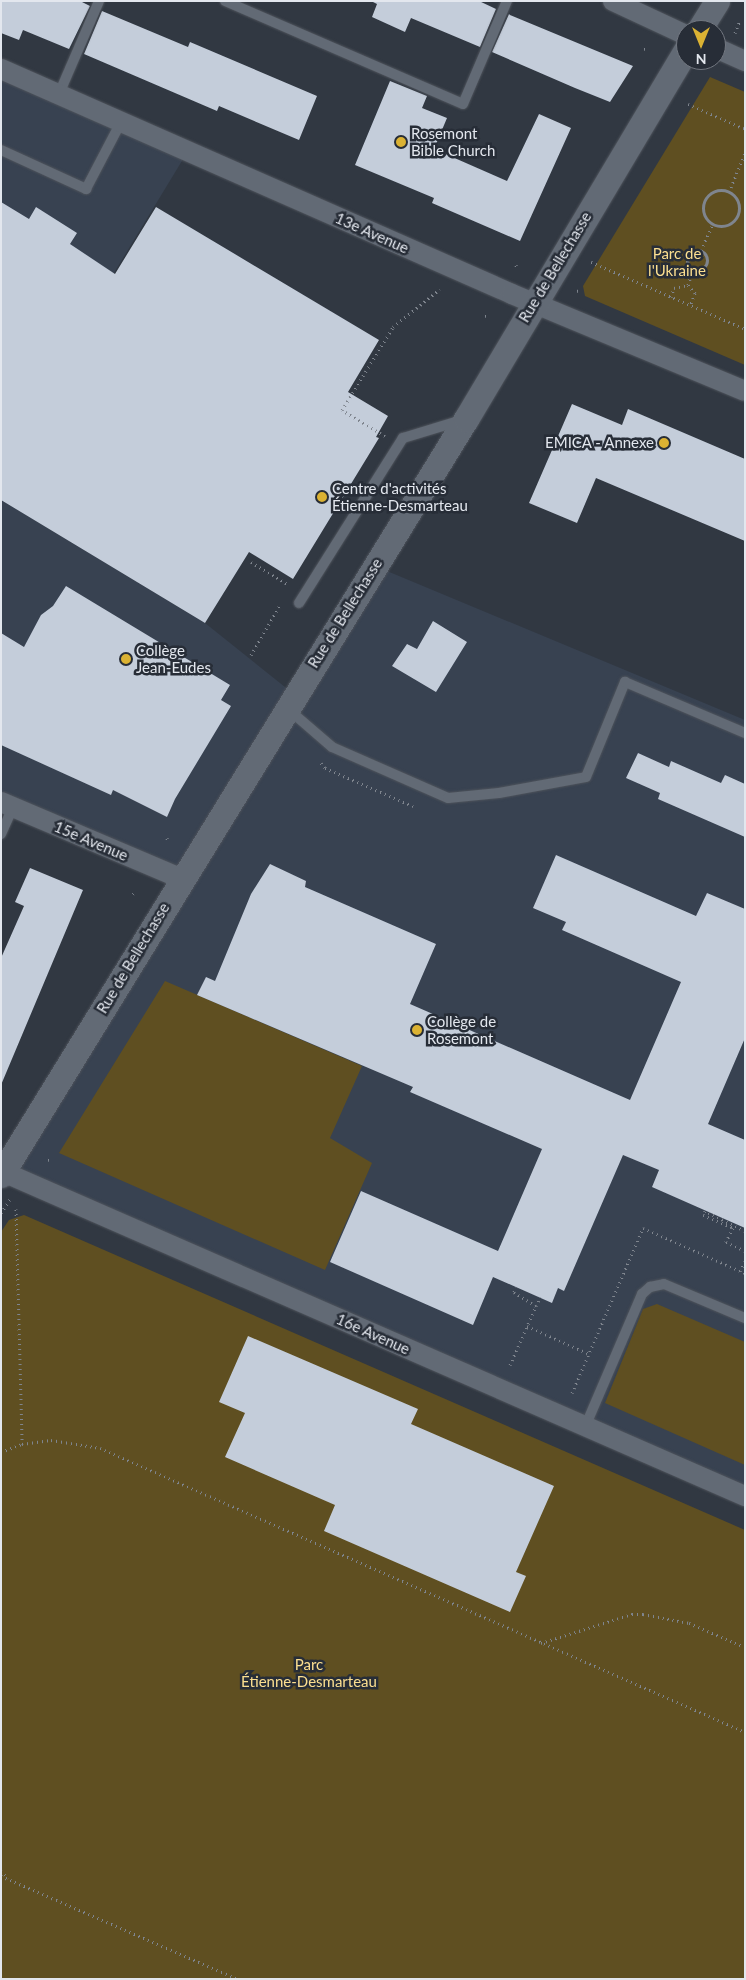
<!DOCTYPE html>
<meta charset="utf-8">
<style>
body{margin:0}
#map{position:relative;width:746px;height:1980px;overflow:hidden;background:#313842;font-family:Lato,sans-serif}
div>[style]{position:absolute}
.built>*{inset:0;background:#384251}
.green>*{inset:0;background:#5f4f21}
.building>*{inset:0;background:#c4cdda}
.path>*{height:3px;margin-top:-1.5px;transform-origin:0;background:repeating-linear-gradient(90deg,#7f858e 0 1px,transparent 0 5px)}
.path>.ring{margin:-1.5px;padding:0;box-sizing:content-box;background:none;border:3px solid #7f858e;border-radius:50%}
.roads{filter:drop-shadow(0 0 1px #4e535b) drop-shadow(0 0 1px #4e535b)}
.service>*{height:10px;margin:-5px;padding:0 5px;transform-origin:5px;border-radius:5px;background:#626a75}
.minor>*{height:20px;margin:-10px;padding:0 10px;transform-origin:10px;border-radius:10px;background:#626a75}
.tertiary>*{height:25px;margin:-12.5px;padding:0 12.5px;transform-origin:12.5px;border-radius:12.5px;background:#626a75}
.dots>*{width:14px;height:14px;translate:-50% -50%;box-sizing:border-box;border:2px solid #272d37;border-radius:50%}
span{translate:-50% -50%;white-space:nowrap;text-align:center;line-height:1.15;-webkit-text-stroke:5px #272d37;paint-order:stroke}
.poi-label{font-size:15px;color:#e3e7ee}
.left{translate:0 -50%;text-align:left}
.right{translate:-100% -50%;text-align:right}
.street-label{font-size:15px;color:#e3e7ee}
.park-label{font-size:15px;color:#fcdf90}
.frame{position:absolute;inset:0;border:2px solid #e3e7ee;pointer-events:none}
.north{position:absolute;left:676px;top:20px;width:50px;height:50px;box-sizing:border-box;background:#272d37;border:1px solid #727780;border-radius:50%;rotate:180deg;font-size:14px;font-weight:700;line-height:20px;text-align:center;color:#e3e7ee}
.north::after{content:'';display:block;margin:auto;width:18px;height:22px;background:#dbb233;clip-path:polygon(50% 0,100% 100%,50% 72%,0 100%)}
</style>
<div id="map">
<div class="built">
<i style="clip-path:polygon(1px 69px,188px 151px,1px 459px)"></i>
<i style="clip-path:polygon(1px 500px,205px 623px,295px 695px,375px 566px,745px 720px,745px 1496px,3px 1172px,181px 879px,1px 801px)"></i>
</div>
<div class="green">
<i style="clip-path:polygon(710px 77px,745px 92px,745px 365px,585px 296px,583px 286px)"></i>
<i style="clip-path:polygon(165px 981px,362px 1066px,330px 1138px,372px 1163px,325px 1270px,59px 1153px)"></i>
<i style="clip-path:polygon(24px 1215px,745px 1530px,745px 1979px,1px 1979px,1px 1232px,9px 1220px)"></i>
<i style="clip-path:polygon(657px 1304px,745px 1342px,745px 1465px,605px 1403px,643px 1309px)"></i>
</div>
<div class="building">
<i style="clip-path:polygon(1px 1px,80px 1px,90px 6px,69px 49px,23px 30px,19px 40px,1px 33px)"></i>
<i style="clip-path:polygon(371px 1px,479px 1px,496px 9px,480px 47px,411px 18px,405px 32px,372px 17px,377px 4px)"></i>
<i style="clip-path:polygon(102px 11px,188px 47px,190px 42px,317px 96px,299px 140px,219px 106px,217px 111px,84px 54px)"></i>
<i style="clip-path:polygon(509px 14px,510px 15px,633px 66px,610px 102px,575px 88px,492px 52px)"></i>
<i style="clip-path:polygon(390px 81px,427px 96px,422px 108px,447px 118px,434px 149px,507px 181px,539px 114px,571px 128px,520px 241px,432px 203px,434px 198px,355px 165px)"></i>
<i style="clip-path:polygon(1px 202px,29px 219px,36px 207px,77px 233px,70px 244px,115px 274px,156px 207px,379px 340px,348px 392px,388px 416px,376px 437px,379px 438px,293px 579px,249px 552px,205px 623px,1px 500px)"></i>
<i style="clip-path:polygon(572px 404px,622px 425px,628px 409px,745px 459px,745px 541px,596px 478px,577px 523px,529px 503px)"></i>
<i style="clip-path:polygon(66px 586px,230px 685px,221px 700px,231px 706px,175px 799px,167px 817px,113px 790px,111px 795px,1px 745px,1px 633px,24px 647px,41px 615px,53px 606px)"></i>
<i style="clip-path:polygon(433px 621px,467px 642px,436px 692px,392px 666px,407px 644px,417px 649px)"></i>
<i style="clip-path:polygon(638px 753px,669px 767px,671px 761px,721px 783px,725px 775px,745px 784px,745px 837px,658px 799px,660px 793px,626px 778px)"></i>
<i style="clip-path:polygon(556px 855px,696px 916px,707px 893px,745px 909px,745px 1038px,708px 1124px,745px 1140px,745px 1228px,652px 1187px,659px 1170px,623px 1155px,564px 1291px,558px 1288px,552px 1303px,493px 1277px,473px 1325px,330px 1262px,361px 1191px,498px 1251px,542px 1149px,410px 1092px,413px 1087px,197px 995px,206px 977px,215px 981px,251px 894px,270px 864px,306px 881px,305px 887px,436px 944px,410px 1004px,630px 1100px,681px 982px,562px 930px,566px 922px,533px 908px)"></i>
<i style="clip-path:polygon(30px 868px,83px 890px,1px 1085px,1px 958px,24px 906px,15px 902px)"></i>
<i style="clip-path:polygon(248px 1336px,418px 1409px,411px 1424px,554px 1486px,516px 1572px,526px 1576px,510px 1612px,324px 1531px,335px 1505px,225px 1457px,245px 1413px,219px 1402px)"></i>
</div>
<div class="path">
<i style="left:735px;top:33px;width:14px;rotate:-69deg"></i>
<i style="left:644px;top:49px;width:3px;rotate:-18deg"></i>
<i style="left:688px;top:104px;width:62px;rotate:23.7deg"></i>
<i class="ring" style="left:703px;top:190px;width:33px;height:33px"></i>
<i style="left:729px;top:192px;width:42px;rotate:-67.7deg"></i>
<i class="ring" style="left:687px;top:250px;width:17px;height:17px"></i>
<i style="left:701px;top:250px;width:29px;rotate:-65deg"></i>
<i style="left:591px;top:262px;width:168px;rotate:23.5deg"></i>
<i style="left:516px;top:265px;width:3px;rotate:72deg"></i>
<i style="left:688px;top:285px;width:16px;rotate:-72deg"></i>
<i style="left:577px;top:291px;width:4px;rotate:-14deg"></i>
<i style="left:671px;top:297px;width:9px;rotate:-72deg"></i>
<i style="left:674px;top:288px;width:14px;rotate:-12deg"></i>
<i style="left:688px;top:285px;width:11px;rotate:49deg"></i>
<i style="left:695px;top:293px;width:14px;rotate:111deg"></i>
<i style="left:485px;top:316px;width:3px;rotate:-18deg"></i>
<i style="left:385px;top:436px;width:50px;rotate:-148.8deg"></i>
<i style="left:342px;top:410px;width:97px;rotate:-58.4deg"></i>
<i style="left:393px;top:327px;width:60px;rotate:-39deg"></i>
<i style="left:251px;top:562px;width:44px;rotate:31.2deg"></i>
<i style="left:251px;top:655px;width:58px;rotate:-59.9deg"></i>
<i style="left:321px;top:763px;width:6px;rotate:51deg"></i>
<i style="left:325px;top:768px;width:96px;rotate:23.4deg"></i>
<i style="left:167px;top:838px;width:3px;rotate:72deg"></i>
<i style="left:133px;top:894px;width:3px;rotate:-45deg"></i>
<i style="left:48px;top:1160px;width:3px;rotate:-18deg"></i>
<i style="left:16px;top:1209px;width:235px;rotate:88.5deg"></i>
<i style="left:1px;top:1213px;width:17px;rotate:-57deg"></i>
<i style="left:745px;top:1231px;width:45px;rotate:-153.4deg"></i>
<i style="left:705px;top:1211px;width:4px;rotate:117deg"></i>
<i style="left:703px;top:1215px;width:33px;rotate:23deg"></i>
<i style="left:733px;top:1228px;width:16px;rotate:117deg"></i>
<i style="left:726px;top:1242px;width:21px;rotate:25deg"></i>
<i style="left:740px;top:1271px;width:11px;rotate:-63deg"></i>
<i style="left:536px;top:1306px;width:10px;rotate:-66deg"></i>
<i style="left:527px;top:1326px;width:68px;rotate:24.3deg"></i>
<i style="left:510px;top:1365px;width:64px;rotate:-66.2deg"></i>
<i style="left:536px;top:1306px;width:26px;rotate:-148deg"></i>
<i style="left:514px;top:1292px;width:5px;rotate:-68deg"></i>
<i style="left:572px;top:1393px;width:180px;rotate:-66.7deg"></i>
<i style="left:643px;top:1228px;width:111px;rotate:23.8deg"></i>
<i style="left:1px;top:1452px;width:22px;rotate:-21deg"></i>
<i style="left:22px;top:1444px;width:29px;rotate:-8deg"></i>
<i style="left:51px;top:1440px;width:50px;rotate:9.3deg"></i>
<i style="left:100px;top:1448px;width:705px;rotate:23.76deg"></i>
<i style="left:541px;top:1643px;width:96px;rotate:-17.7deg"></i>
<i style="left:632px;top:1614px;width:11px"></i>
<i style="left:643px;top:1614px;width:47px;rotate:11.1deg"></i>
<i style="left:689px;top:1623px;width:61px;rotate:23.2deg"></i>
<i style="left:1px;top:1871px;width:10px;rotate:45deg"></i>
<i style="left:1px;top:1876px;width:258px;rotate:23.5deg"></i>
</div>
<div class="roads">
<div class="service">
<i style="left:225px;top:1px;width:259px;rotate:23.4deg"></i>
<i style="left:463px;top:104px;width:112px;rotate:-66.9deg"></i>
<i style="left:59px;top:94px;width:101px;rotate:-66.7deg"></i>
<i style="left:1px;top:150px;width:94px;rotate:24.6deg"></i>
<i style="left:86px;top:189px;width:76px;rotate:-62.4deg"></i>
<i style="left:299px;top:603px;width:195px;rotate:-57.8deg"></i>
<i style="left:403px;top:438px;width:59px;rotate:-16.9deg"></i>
<i style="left:288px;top:709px;width:58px;rotate:40.8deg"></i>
<i style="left:332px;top:747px;width:127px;rotate:23.7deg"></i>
<i style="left:448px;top:798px;width:51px;rotate:-5.6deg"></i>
<i style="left:499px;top:793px;width:88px;rotate:-10.4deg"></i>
<i style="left:586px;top:777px;width:103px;rotate:-67.7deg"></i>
<i style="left:625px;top:682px;width:130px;rotate:23deg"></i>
<i style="left:1px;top:834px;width:30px;rotate:-66deg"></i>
<i style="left:585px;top:1427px;width:145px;rotate:-66.8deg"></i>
<i style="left:642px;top:1294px;width:11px;rotate:-41deg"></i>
<i style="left:650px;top:1287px;width:14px;rotate:-12deg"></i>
<i style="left:664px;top:1284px;width:88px;rotate:22.8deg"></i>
</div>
<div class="minor">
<i style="left:613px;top:1px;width:81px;rotate:25deg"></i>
<i style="left:716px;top:48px;width:32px;rotate:24deg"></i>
<i style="left:1px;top:69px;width:558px;rotate:23.76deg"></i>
<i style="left:512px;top:294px;width:252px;rotate:22.6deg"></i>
<i style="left:1px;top:802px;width:197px;rotate:23deg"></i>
<i style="left:1px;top:1171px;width:812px;rotate:23.6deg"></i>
</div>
<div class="tertiary">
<i style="left:699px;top:30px;width:34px;rotate:-58deg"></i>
<i style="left:1px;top:1175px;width:888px;rotate:-58.41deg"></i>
<i style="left:466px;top:419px;width:430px;rotate:-59.2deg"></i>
</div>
</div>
<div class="dots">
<i style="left:401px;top:142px;background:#dbb233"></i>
<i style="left:664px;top:443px;background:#dbb233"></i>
<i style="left:322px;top:497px;background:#dbb233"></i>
<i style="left:126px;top:659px;background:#dbb233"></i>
<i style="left:417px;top:1030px;background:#dbb233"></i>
</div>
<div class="poi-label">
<span class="left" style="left:411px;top:142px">Rosemont<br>Bible Church</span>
<span class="right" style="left:654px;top:443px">EMICA - Annexe</span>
<span class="left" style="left:332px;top:497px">Centre d'activités<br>Étienne-Desmarteau</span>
<span class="left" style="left:136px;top:659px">Collège<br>Jean-Eudes</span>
<span class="left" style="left:427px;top:1030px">Collège de<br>Rosemont</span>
</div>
<div class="street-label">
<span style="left:372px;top:233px;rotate:24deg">13e Avenue</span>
<span style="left:555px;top:267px;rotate:-59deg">Rue de Bellechasse</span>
<span style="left:345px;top:613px;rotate:-58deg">Rue de Bellechasse</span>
<span style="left:91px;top:841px;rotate:23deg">15e Avenue</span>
<span style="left:133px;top:958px;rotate:-59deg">Rue de Bellechasse</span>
<span style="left:373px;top:1334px;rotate:24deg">16e Avenue</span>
</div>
<div class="park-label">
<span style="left:677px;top:262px">Parc de<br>l'Ukraine</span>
<span style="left:309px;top:1673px">Parc<br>Étienne-Desmarteau</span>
</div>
<div class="frame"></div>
<div class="north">N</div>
</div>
